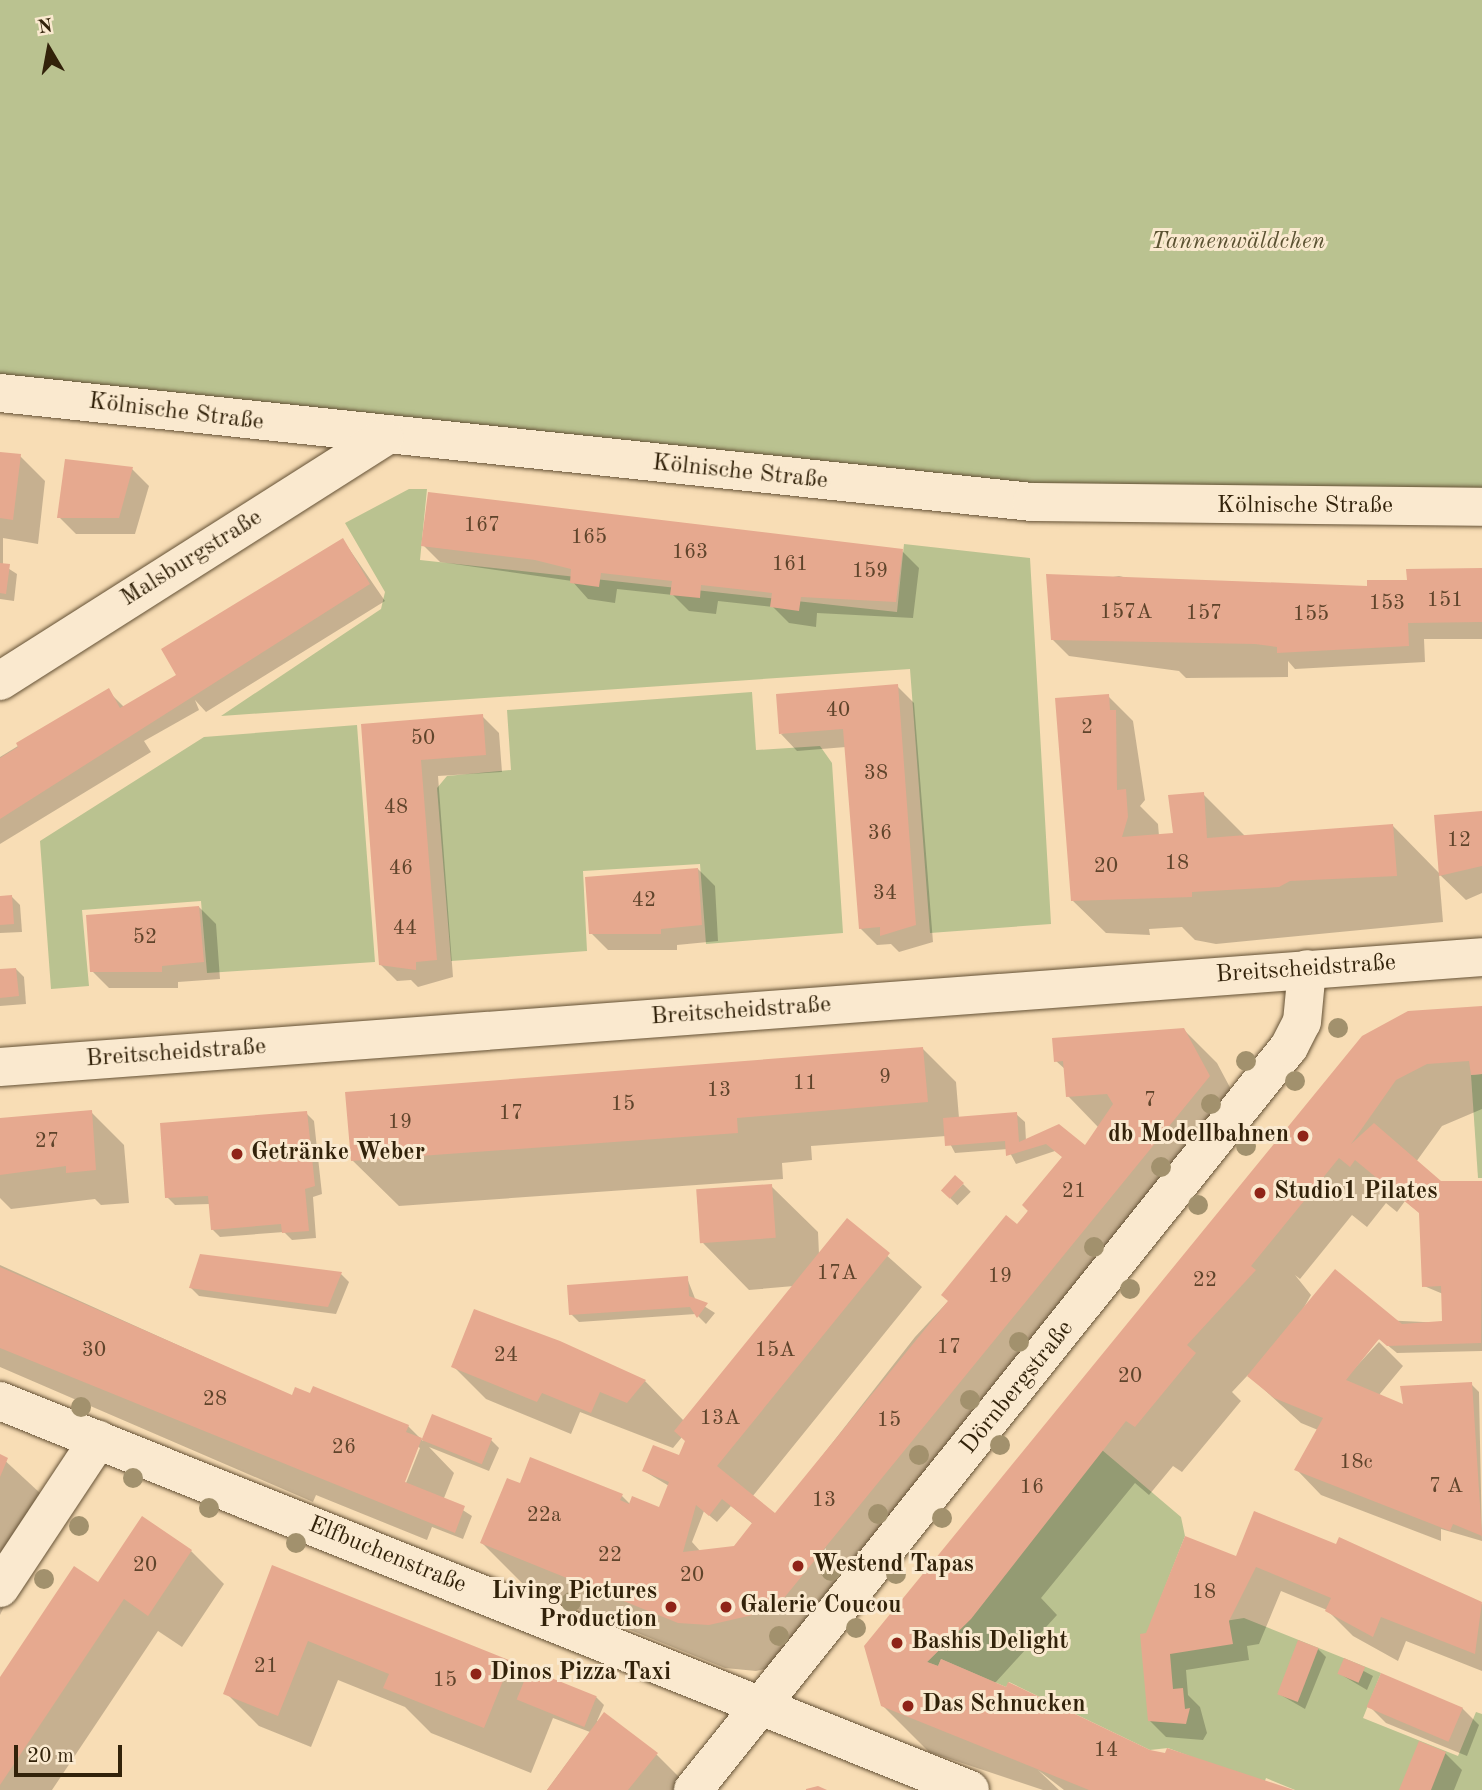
<!DOCTYPE html>
<meta charset="utf-8">
<style>
body{margin:0}
#map{position:relative;width:1482px;height:1790px;overflow:hidden;background:#f8ddb5;font-family:"Old Standard TT",serif}
div>[style]{position:absolute}
.green>*{inset:0;background:#bac290}
.shadow>*{inset:0;background:#0003;transform-origin:0 0}
.building>*{inset:0;background:#e6a98f;transform-origin:0 0}
.roads{filter:drop-shadow(0 0 2px #645135) drop-shadow(0 0 2px #645135)}
.minor>*{height:38px;margin:-19px;padding:0 19px;transform-origin:19px;border-radius:19px;background:#fae9cf}
.secondary>*{height:38px;margin:-19px;padding:0 19px;transform-origin:19px;border-radius:19px;background:#fae9cf}
.trees>*{width:20px;height:20px;margin:-10px;border-radius:50%;background:#a2916d}
.dots>*{width:19px;height:19px;translate:-50% -50%;box-sizing:border-box;border:4px solid #fae9cf;border-radius:50%}
span{translate:-50% -50%;white-space:nowrap;text-align:center;line-height:1.15;-webkit-text-stroke:6px #fae9cf;paint-order:stroke}
.number-label{font-size:21px;color:#5f442b}
.number-label span{-webkit-text-stroke-width:0}
.park-label{font-size:24px;color:#5b5232;font-style:italic}
.street-label{font-size:24px;color:#32220a}
.poi-label{font-size:24px;color:#32220a;font-weight:700}
.right{translate:-100% -50%;text-align:right}
.left{translate:0 -50%;text-align:left}
.north{position:absolute;left:14px;top:14px;width:70px;height:70px;-webkit-text-stroke:5px #fae9cf;paint-order:stroke;rotate:350deg;font-size:19px;font-weight:700;line-height:28px;text-align:center;color:#32220a}
.north::after{content:'';display:block;margin:auto;width:24px;height:32px;background:#32220a;clip-path:polygon(50% 0,100% 100%,50% 72%,0 100%)}
.scale{position:absolute;left:14px;top:1745px;width:108px;height:32px;box-sizing:border-box;border:4px solid #32220a;border-top:0;padding-left:9px;font-size:21px;line-height:24px;white-space:nowrap;color:#32220a;-webkit-text-stroke:5px #fae9cf;paint-order:stroke}
</style>
<div id="map">
<div class="green">
<i style="clip-path:polygon(0 0,1482px 0,1482px 488px,1032px 485px,0 377px)"></i>
<i style="clip-path:polygon(409px 489px,427px 489px,420px 560px,897px 612px,904px 544px,1030px 558px,1051px 924px,930px 933px,910px 669px,221px 716px,381px 609px,385px 592px,345px 523px)"></i>
<i style="clip-path:polygon(752px 692px,756px 750px,820px 746px,832px 763px,843px 933px,706px 944px,700px 864px,583px 871px,587px 951px,451px 961px,437px 788px,447px 776px,511px 770px,507px 710px)"></i>
<i style="clip-path:polygon(357px 725px,375px 962px,207px 973px,201px 901px,82px 910px,89px 986px,51px 989px,40px 841px,204px 737px)"></i>
<i style="clip-path:polygon(1482px 1074px,1482px 1178px,1478px 1178px,1471px 1075px)"></i>
<i style="clip-path:polygon(1102px 1450px,1181px 1517px,1185px 1536px,1147px 1633px,1244px 1618px,1381px 1673px,1363px 1718px,1458px 1756px,1476px 1712px,1482px 1714px,1482px 1790px,1295px 1790px,1266px 1778px,1264px 1784px,1168px 1748px,1150px 1750px,1009px 1682px,1006px 1687px,941px 1659px,938px 1666px,927px 1662px,971px 1618px)"></i>
</div>
<div class="shadow">
<i style="clip-path:polygon(0 454px,20px 456px,45px 481px,38px 544px,3px 538px,3px 565px,17px 574px,14px 601px,0 599px)"></i>
<i style="clip-path:polygon(132px 469px,149px 486px,135px 534px,76px 534px,59px 517px)"></i>
<i style="clip-path:polygon(343px 540px,385px 601px,206px 712px,195px 700px,199px 710px,144px 741px,151px 752px,0 844px,0 757px,108px 691px,124px 707px,182px 682px)"></i>
<i style="clip-path:polygon(423px 545px,902px 551px,919px 568px,913px 618px,817px 613px,816px 627px,789px 623px,773px 607px,718px 601px,716px 614px,689px 611px,673px 595px,617px 589px,615px 603px,588px 599px,572px 581px,440px 562px)"></i>
<i style="clip-path:polygon(1482px 570px,1482px 639px,1424px 639px,1425px 662px,1295px 669px,1288px 661px,1288px 677px,1186px 678px,1179px 671px,1069px 656px,1052px 639px,1101px 579px,1119px 576px,1156px 585px,1368px 588px)"></i>
<i style="clip-path:polygon(897px 686px,914px 703px,933px 942px,899px 952px,891px 944px,877px 945px,860px 928px,846px 747px,797px 751px,781px 734px)"></i>
<i style="clip-path:polygon(1108px 696px,1133px 721px,1145px 800px,1140px 806px,1158px 824px,1159px 836px,1175px 834px,1203px 794px,1246px 837px,1393px 826px,1440px 874px,1482px 813px,1482px 893px,1466px 900px,1439px 874px,1443px 922px,1216px 944px,1195px 940px,1182px 927px,1149px 929px,1150px 935px,1106px 933px,1072px 900px)"></i>
<i style="clip-path:polygon(482px 716px,499px 733px,502px 772px,438px 776px,453px 977px,418px 987px,411px 980px,397px 981px,380px 964px,362px 725px)"></i>
<i style="clip-path:polygon(698px 869px,715px 886px,718px 941px,677px 945px,677px 950px,608px 950px,591px 933px)"></i>
<i style="clip-path:polygon(12px 897px,20px 905px,22px 932px,0 933px,0 898px)"></i>
<i style="clip-path:polygon(199px 907px,216px 924px,220px 979px,178px 982px,178px 988px,109px 988px,92px 971px)"></i>
<i style="clip-path:polygon(16px 969px,24px 977px,26px 1004px,0 1006px,0 971px)"></i>
<i style="clip-path:polygon(evenodd,1482px 1007px,1482px 1109px,1442px 1126px,1416px 1162px,1441px 1183px,1482px 1181px,1482px 1351px,1397px 1353px,1380px 1339px,1376px 1340px,1339px 1385px,1379px 1342px,1403px 1366px,1379px 1395px,1402px 1405px,1471px 1384px,1479px 1392px,1482px 1541px,1441px 1529px,1441px 1541px,1321px 1495px,1296px 1469px,1318px 1430px,1301px 1423px,1248px 1375px,1232px 1392px,1241px 1401px,1182px 1472px,1173px 1466px,1149px 1495px,1135px 1483px,1041px 1598px,1057px 1615px,995px 1683px,1149px 1752px,1283px 1790px,1064px 1790px,1038px 1770px,1059px 1790px,1043px 1790px,929px 1752px,882px 1705px,1223px 1210px,1482px 1007px,1405px 1201px,1421px 1214px,1424px 1286px,1443px 1294px,1444px 1323px,1299px 1316px,1311px 1295px,1295px 1275px,1300px 1279px,1352px 1215px,1367px 1227px,1386px 1203px,1397px 1212px,1405px 1201px)"></i>
<i style="clip-path:polygon(evenodd,1183px 1029px,1217px 1063px,1242px 1110px,804px 1660px,756px 1671px,725px 1668px,528px 1589px,482px 1543px,521px 1485px,622px 1496px,630px 1504px,660px 1509px,669px 1486px,644px 1471px,680px 1458px,687px 1442px,682px 1437px,673px 1448px,580px 1412px,571px 1434px,486px 1399px,453px 1366px,645px 1381px,684px 1421px,794px 1286px,749px 1290px,703px 1243px,771px 1186px,818px 1232px,819px 1254px,847px 1220px,922px 1287px,752px 1497px,776px 1515px,915px 1337px,1017px 1227px,1064px 1158px,1055px 1151px,1016px 1164px,1008px 1149px,955px 1153px,946px 1136px,811px 1146px,812px 1160px,782px 1163px,783px 1179px,399px 1206px,352px 1160px,923px 1049px,956px 1082px,959px 1118px,1016px 1114px,1025px 1122px,1026px 1141px,1086px 1148px,1099px 1128px,1068px 1096px,1066px 1070px,1056px 1061px,1183px 1029px,731px 1506px,753px 1524px,735px 1547px,701px 1552px,692px 1542px,704px 1511px,717px 1522px,731px 1506px)"></i>
<i style="clip-path:polygon(91px 1112px,124px 1145px,129px 1203px,101px 1205px,95px 1199px,11px 1209px,0 1198px,0 1119px)"></i>
<i style="clip-path:polygon(306px 1113px,314px 1121px,322px 1194px,313px 1197px,316px 1238px,292px 1240px,284px 1232px,220px 1237px,212px 1229px,210px 1204px,175px 1205px,167px 1197px)"></i>
<i style="left:963px;top:1184px;width:11px;height:19px;rotate:45deg"></i>
<i style="clip-path:polygon(evenodd,0 1265px,293px 1397px,408px 1426px,423px 1441px,433px 1417px,491px 1440px,499px 1448px,489px 1471px,429px 1447px,454px 1473px,444px 1498px,472px 1516px,463px 1539px,432px 1527px,427px 1540px,316px 1495px,313px 1502px,0 1367px,0 1265px,417px 1446px,420px 1448px,406px 1483px,402px 1482px,417px 1446px)"></i>
<i style="clip-path:polygon(341px 1274px,349px 1282px,336px 1314px,199px 1296px,191px 1288px)"></i>
<i style="clip-path:polygon(687px 1278px,696px 1301px,715px 1313px,706px 1324px,696px 1314px,579px 1322px,571px 1314px)"></i>
<i style="clip-path:polygon(0 1456px,53px 1505px,0 1615px)"></i>
<i style="clip-path:polygon(1340px 1539px,1482px 1604px,1482px 1671px,1406px 1641px,1398px 1661px,1353px 1636px,1327px 1610px,1281px 1591px,1259px 1644px,1247px 1646px,1249px 1660px,1186px 1670px,1188px 1695px,1200px 1707px,1207px 1733px,1203px 1740px,1166px 1737px,1149px 1720px,1148px 1634px,1237px 1559px,1337px 1546px)"></i>
<i style="clip-path:polygon(191px 1551px,224px 1584px,182px 1647px,158px 1631px,52px 1790px,0 1790px,0 1680px,98px 1584px)"></i>
<i style="clip-path:polygon(273px 1568px,510px 1663px,527px 1679px,596px 1697px,604px 1705px,597px 1721px,657px 1755px,692px 1790px,547px 1790px,590px 1732px,553px 1718px,531px 1773px,431px 1733px,405px 1707px,338px 1680px,311px 1747px,259px 1726px,226px 1693px)"></i>
<i style="clip-path:polygon(1318px 1649px,1326px 1657px,1305px 1709px,1279px 1694px)"></i>
<i style="clip-path:polygon(1345px 1661px,1373px 1676px,1367px 1690px,1340px 1674px)"></i>
<i style="clip-path:polygon(1382px 1676px,1462px 1708px,1479px 1725px,1467px 1756px,1386px 1723px,1369px 1706px)"></i>
<i style="clip-path:polygon(1445px 1753px,1462px 1770px,1454px 1790px,1401px 1790px)"></i>
</div>
<div class="building">
<i style="clip-path:polygon(0 452px,21px 454px,13px 520px,0 518px)"></i>
<i style="clip-path:polygon(65px 459px,133px 467px,119px 518px,57px 518px)"></i>
<i style="clip-path:polygon(428px 492px,903px 549px,896px 602px,801px 597px,799px 611px,770px 607px,772px 593px,737px 589px,701px 585px,700px 598px,670px 595px,672px 581px,601px 573px,599px 587px,570px 583px,571px 569px,535px 560px,421px 546px)"></i>
<i style="clip-path:polygon(343px 538px,370px 584px,0 819px,0 758px,18px 747px,16px 743px,109px 688px,120px 708px,176px 675px,161px 649px)"></i>
<i style="clip-path:polygon(0 563px,10px 564px,6px 594px,0 593px)"></i>
<i style="clip-path:polygon(1482px 568px,1482px 622px,1408px 623px,1409px 646px,1277px 653px,1277px 647px,1255px 644px,1051px 640px,1046px 574px,1367px 586px,1367px 580px,1407px 580px,1406px 569px)"></i>
<i style="clip-path:polygon(898px 684px,916px 925px,880px 936px,880px 927px,859px 929px,843px 729px,779px 734px,776px 694px)"></i>
<i style="clip-path:polygon(1109px 694px,1110px 710px,1116px 710px,1117px 790px,1126px 789px,1128px 817px,1122px 837px,1173px 833px,1168px 795px,1204px 792px,1207px 838px,1393px 824px,1397px 876px,1290px 881px,1279px 887px,1192px 892px,1192px 897px,1071px 901px,1055px 698px)"></i>
<i style="clip-path:polygon(483px 714px,486px 755px,421px 760px,437px 960px,416px 962px,416px 970px,379px 965px,361px 724px)"></i>
<i style="clip-path:polygon(1482px 811px,1482px 866px,1439px 876px,1434px 815px)"></i>
<i style="clip-path:polygon(698px 868px,702px 925px,661px 929px,661px 934px,589px 934px,585px 877px)"></i>
<i style="clip-path:polygon(12px 895px,14px 924px,0 925px,0 896px)"></i>
<i style="clip-path:polygon(199px 906px,204px 962px,162px 966px,162px 972px,90px 972px,86px 915px)"></i>
<i style="clip-path:polygon(16px 968px,19px 996px,0 998px,0 969px)"></i>
<i style="clip-path:polygon(1482px 1006px,1482px 1074px,1471px 1075px,1469px 1061px,1427px 1064px,1396px 1080px,1351px 1144px,1374px 1123px,1441px 1181px,1482px 1181px,1481px 1343px,1387px 1346px,1379px 1339px,1346px 1380px,1403px 1404px,1400px 1386px,1472px 1382px,1482px 1536px,1453px 1524px,1450px 1531px,1294px 1470px,1323px 1418px,1274px 1398px,1247px 1376px,1335px 1269px,1402px 1324px,1442px 1321px,1441px 1286px,1422px 1287px,1419px 1213px,1355px 1160px,1350px 1167px,1339px 1158px,1251px 1266px,1256px 1270px,1187px 1345px,1196px 1353px,1135px 1427px,1126px 1421px,971px 1619px,927px 1662px,938px 1666px,941px 1659px,1006px 1687px,1008px 1682px,1150px 1750px,1165px 1753px,1167px 1748px,1294px 1790px,1089px 1790px,881px 1706px,864px 1646px,1362px 1036px,1408px 1011px)"></i>
<i style="clip-path:polygon(evenodd,1184px 1028px,1210px 1076px,784px 1598px,757px 1614px,709px 1625px,678px 1623px,480px 1543px,507px 1478px,520px 1483px,530px 1457px,623px 1494px,620px 1500px,629px 1504px,632px 1496px,659px 1507px,669px 1482px,642px 1471px,653px 1445px,679px 1455px,685px 1441px,674px 1431px,847px 1218px,890px 1253px,717px 1466px,775px 1513px,948px 1301px,941px 1295px,1006px 1215px,1017px 1224px,1028px 1211px,1022px 1205px,1062px 1157px,1046px 1144px,1006px 1156px,1005px 1141px,945px 1146px,943px 1118px,1017px 1112px,1019px 1142px,1059px 1124px,1085px 1145px,1113px 1104px,1107px 1094px,1066px 1097px,1063px 1061px,1054px 1062px,1052px 1038px,1184px 1028px,722px 1499px,752px 1523px,734px 1546px,683px 1552px,696px 1505px,709px 1516px,722px 1499px)"></i>
<i style="clip-path:polygon(923px 1047px,928px 1102px,737px 1118px,738px 1133px,351px 1161px,345px 1092px)"></i>
<i style="clip-path:polygon(92px 1110px,96px 1170px,66px 1173px,66px 1166px,0 1175px,0 1118px)"></i>
<i style="clip-path:polygon(307px 1111px,315px 1186px,305px 1189px,309px 1231px,282px 1233px,281px 1224px,211px 1230px,208px 1196px,165px 1198px,160px 1123px)"></i>
<i style="left:955px;top:1175px;width:12px;height:21px;rotate:42deg"></i>
<i style="left:772px;top:1184px;width:54px;height:76px;rotate:86deg"></i>
<i style="clip-path:polygon(200px 1254px,342px 1272px,328px 1307px,189px 1288px)"></i>
<i style="clip-path:polygon(0 1267px,292px 1395px,295px 1387px,310px 1393px,313px 1386px,409px 1425px,406px 1432px,422px 1438px,405px 1482px,465px 1506px,455px 1533px,0 1348px)"></i>
<i style="clip-path:polygon(688px 1276px,689px 1296px,708px 1303px,697px 1318px,690px 1307px,569px 1315px,567px 1285px)"></i>
<i style="clip-path:polygon(474px 1309px,560px 1341px,646px 1380px,627px 1403px,600px 1392px,591px 1413px,542px 1393px,537px 1402px,451px 1367px)"></i>
<i style="left:432px;top:1414px;width:65px;height:28px;rotate:22deg"></i>
<i style="clip-path:polygon(0 1454px,8px 1458px,0 1477px)"></i>
<i style="clip-path:polygon(1254px 1511px,1336px 1544px,1339px 1537px,1482px 1602px,1475px 1654px,1381px 1617px,1373px 1637px,1325px 1611px,1331px 1598px,1256px 1567px,1229px 1621px,1233px 1644px,1170px 1654px,1173px 1689px,1183px 1688px,1185px 1709px,1190px 1708px,1186px 1724px,1148px 1721px,1140px 1634px,1146px 1633px,1185px 1536px,1236px 1556px)"></i>
<i style="clip-path:polygon(142px 1516px,192px 1550px,148px 1616px,124px 1599px,0 1785px,0 1677px,74px 1566px,98px 1582px)"></i>
<i style="clip-path:polygon(272px 1565px,511px 1661px,484px 1728px,383px 1688px,389px 1674px,308px 1641px,278px 1716px,223px 1694px)"></i>
<i style="left:1298px;top:1640px;width:22px;height:58px;rotate:21deg"></i>
<i style="left:1344px;top:1658px;width:23px;height:17px;rotate:23deg"></i>
<i style="left:529px;top:1669px;width:73px;height:33px;rotate:22deg"></i>
<i style="left:1381px;top:1673px;width:89px;height:37px;rotate:23deg"></i>
<i style="clip-path:polygon(604px 1712px,658px 1753px,628px 1790px,547px 1790px)"></i>
<i style="clip-path:polygon(1419px 1741px,1446px 1752px,1431px 1790px,1399px 1790px)"></i>
<i style="clip-path:polygon(818px 1786px,827px 1790px,806px 1790px,806px 1789px)"></i>
</div>
<div class="roads">
<div class="minor">
<i style="left:0;top:393px;width:1038px;rotate:6.03deg"></i>
<i style="left:1032px;top:502px;width:450px;rotate:0.6deg"></i>
<i style="left:0;top:681px;width:455px;rotate:-32.4deg"></i>
<i style="left:0;top:1588px;width:178px;rotate:-56.5deg"></i>
<i style="left:693px;top:1790px;width:953px;rotate:-51.27deg"></i>
<i style="left:1289px;top:1047px;width:28px;rotate:-63deg"></i>
<i style="left:1302px;top:1022px;width:53px;rotate:-84.6deg"></i>
</div>
<div class="secondary">
<i style="left:0;top:1067px;width:1486px;rotate:-4.24deg"></i>
<i style="left:0;top:1401px;width:1045px;rotate:21.85deg"></i>
</div>
</div>
<div class="trees">
<i style="left:1338px;top:1028px"></i>
<i style="left:1246px;top:1061px"></i>
<i style="left:1295px;top:1081px"></i>
<i style="left:1211px;top:1104px"></i>
<i style="left:1246px;top:1146px"></i>
<i style="left:1161px;top:1167px"></i>
<i style="left:1198px;top:1205px"></i>
<i style="left:1094px;top:1247px"></i>
<i style="left:1130px;top:1289px"></i>
<i style="left:1019px;top:1342px"></i>
<i style="left:970px;top:1400px"></i>
<i style="left:81px;top:1407px"></i>
<i style="left:1000px;top:1445px"></i>
<i style="left:919px;top:1455px"></i>
<i style="left:133px;top:1478px"></i>
<i style="left:209px;top:1508px"></i>
<i style="left:878px;top:1514px"></i>
<i style="left:942px;top:1518px"></i>
<i style="left:79px;top:1526px"></i>
<i style="left:296px;top:1543px"></i>
<i style="left:831px;top:1571px"></i>
<i style="left:896px;top:1574px"></i>
<i style="left:44px;top:1579px"></i>
<i style="left:571px;top:1602px"></i>
<i style="left:856px;top:1628px"></i>
<i style="left:779px;top:1636px"></i>
</div>
<div class="dots">
<i style="left:1303px;top:1136px;background:#8f2418"></i>
<i style="left:237px;top:1154px;background:#8f2418"></i>
<i style="left:1260px;top:1193px;background:#8f2418"></i>
<i style="left:798px;top:1566px;background:#8f2418"></i>
<i style="left:671px;top:1607px;background:#8f2418"></i>
<i style="left:726px;top:1607px;background:#8f2418"></i>
<i style="left:897px;top:1643px;background:#8f2418"></i>
<i style="left:476px;top:1674px;background:#8f2418"></i>
<i style="left:908px;top:1706px;background:#8f2418"></i>
</div>
<div class="number-label">
<span style="left:482px;top:526px">167</span>
<span style="left:589px;top:538px">165</span>
<span style="left:690px;top:553px">163</span>
<span style="left:790px;top:565px">161</span>
<span style="left:870px;top:572px">159</span>
<span style="left:1445px;top:601px">151</span>
<span style="left:1387px;top:604px">153</span>
<span style="left:1126px;top:613px">157A</span>
<span style="left:1204px;top:614px">157</span>
<span style="left:1311px;top:615px">155</span>
<span style="left:838px;top:711px">40</span>
<span style="left:1087px;top:728px">2</span>
<span style="left:423px;top:739px">50</span>
<span style="left:876px;top:774px">38</span>
<span style="left:396px;top:808px">48</span>
<span style="left:880px;top:834px">36</span>
<span style="left:1459px;top:841px">12</span>
<span style="left:1177px;top:864px">18</span>
<span style="left:1106px;top:867px">20</span>
<span style="left:401px;top:869px">46</span>
<span style="left:885px;top:894px">34</span>
<span style="left:644px;top:901px">42</span>
<span style="left:405px;top:929px">44</span>
<span style="left:145px;top:938px">52</span>
<span style="left:885px;top:1078px">9</span>
<span style="left:805px;top:1084px">11</span>
<span style="left:719px;top:1091px">13</span>
<span style="left:1150px;top:1101px">7</span>
<span style="left:623px;top:1105px">15</span>
<span style="left:511px;top:1114px">17</span>
<span style="left:400px;top:1123px">19</span>
<span style="left:47px;top:1142px">27</span>
<span style="left:1074px;top:1192px">21</span>
<span style="left:837px;top:1274px">17A</span>
<span style="left:1000px;top:1277px">19</span>
<span style="left:1205px;top:1281px">22</span>
<span style="left:949px;top:1348px">17</span>
<span style="left:94px;top:1351px">30</span>
<span style="left:775px;top:1351px">15A</span>
<span style="left:506px;top:1356px">24</span>
<span style="left:1130px;top:1377px">20</span>
<span style="left:215px;top:1400px">28</span>
<span style="left:720px;top:1419px">13A</span>
<span style="left:889px;top:1421px">15</span>
<span style="left:344px;top:1448px">26</span>
<span style="left:1356px;top:1463px">18c</span>
<span style="left:1446px;top:1487px">7 A</span>
<span style="left:1032px;top:1488px">16</span>
<span style="left:824px;top:1501px">13</span>
<span style="left:544px;top:1516px">22a</span>
<span style="left:610px;top:1556px">22</span>
<span style="left:145px;top:1566px">20</span>
<span style="left:692px;top:1576px">20</span>
<span style="left:1204px;top:1593px">18</span>
<span style="left:266px;top:1667px">21</span>
<span style="left:445px;top:1681px">15</span>
<span style="left:1106px;top:1751px">14</span>
</div>
<div class="park-label">
<span style="left:1238px;top:243px">Tannenwäldchen</span>
</div>
<div class="street-label">
<span style="left:176px;top:413px;rotate:7deg">Kölnische Straße</span>
<span style="left:740px;top:473px;rotate:6deg">Kölnische Straße</span>
<span style="left:1305px;top:507px">Kölnische Straße</span>
<span style="left:192px;top:559px;rotate:-32deg">Malsburgstraße</span>
<span style="left:1306px;top:970px;rotate:-4deg">Breitscheidstraße</span>
<span style="left:741px;top:1012px;rotate:-4deg">Breitscheidstraße</span>
<span style="left:176px;top:1054px;rotate:-4deg">Breitscheidstraße</span>
<span style="left:1018px;top:1388px;rotate:-51deg">Dörnbergstraße</span>
<span style="left:387px;top:1556px;rotate:22deg">Elfbuchenstraße</span>
</div>
<div class="poi-label">
<span class="right" style="left:1289px;top:1136px">db Modellbahnen</span>
<span class="left" style="left:251px;top:1154px">Getränke Weber</span>
<span class="left" style="left:1274px;top:1193px">Studio1 Pilates</span>
<span class="left" style="left:812px;top:1566px">Westend Tapas</span>
<span class="right" style="left:657px;top:1607px">Living Pictures<br>Production</span>
<span class="left" style="left:740px;top:1607px">Galerie Coucou</span>
<span class="left" style="left:911px;top:1643px">Bashis Delight</span>
<span class="left" style="left:490px;top:1674px">Dinos Pizza Taxi</span>
<span class="left" style="left:922px;top:1706px">Das Schnucken</span>
</div>
<div class="north">N</div>
<div class="scale">20 m</div>
</div>
